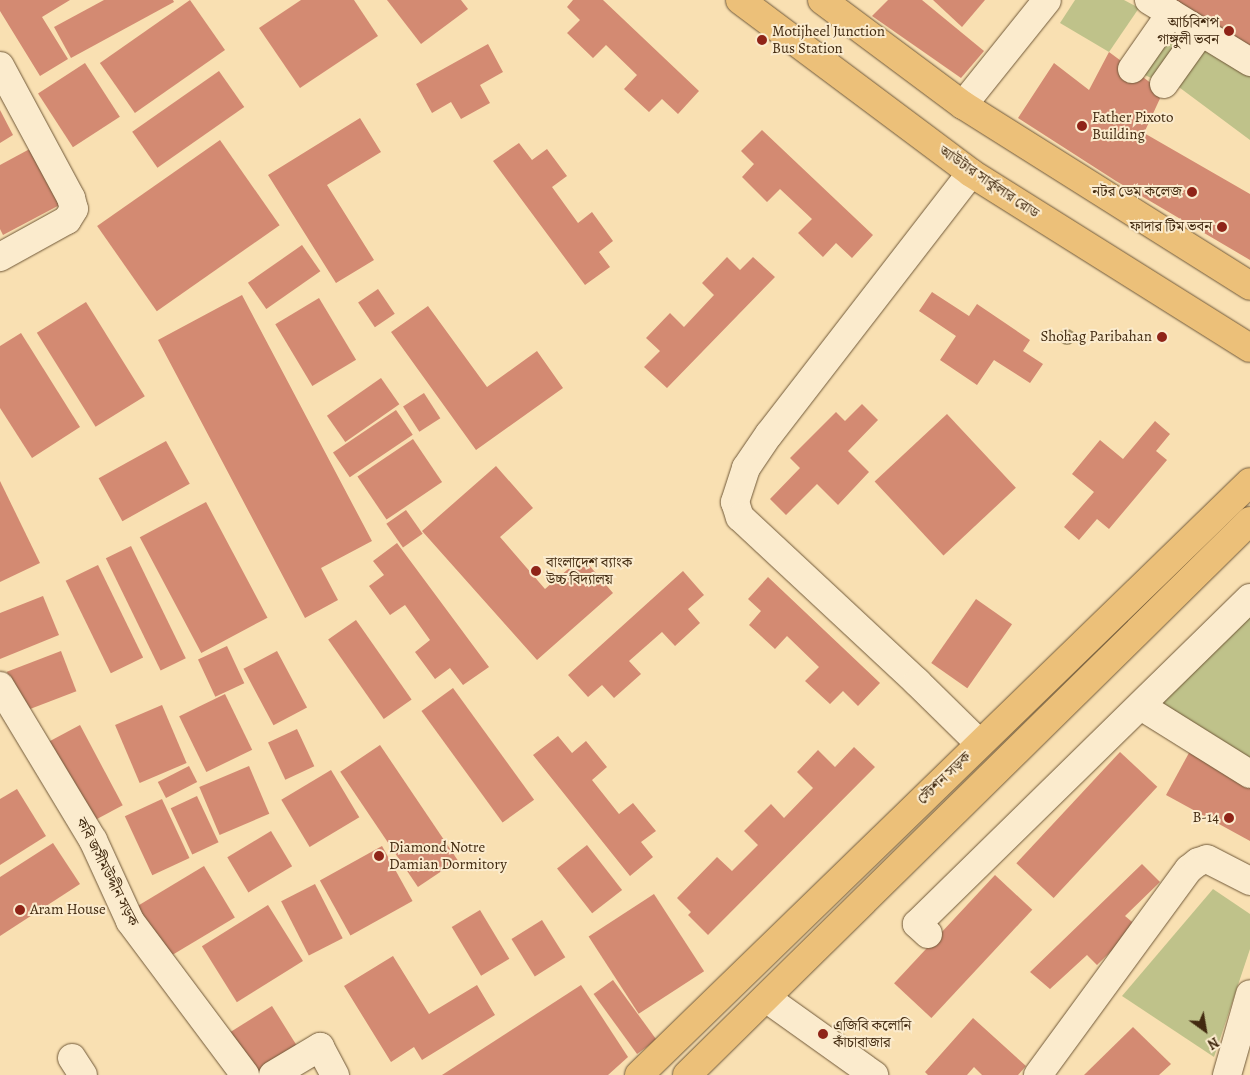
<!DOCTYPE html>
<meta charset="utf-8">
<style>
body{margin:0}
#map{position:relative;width:1250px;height:1075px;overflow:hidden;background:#f9e0b2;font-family:Alegreya,"Noto Serif Bengali",serif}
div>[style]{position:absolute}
.green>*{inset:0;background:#bfc28a}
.building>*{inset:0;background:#d38a72;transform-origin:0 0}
.roads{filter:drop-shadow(0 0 1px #705838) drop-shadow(0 0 1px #705838)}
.minor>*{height:28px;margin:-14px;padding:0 14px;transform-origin:14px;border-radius:14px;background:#fbebcd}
.major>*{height:28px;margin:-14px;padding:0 14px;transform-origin:14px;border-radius:14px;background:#ecc079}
.trees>*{width:16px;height:16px;margin:-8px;border-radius:50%;background:#a59169}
.dots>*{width:14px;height:14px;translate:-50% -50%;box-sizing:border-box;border:2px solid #fbebcd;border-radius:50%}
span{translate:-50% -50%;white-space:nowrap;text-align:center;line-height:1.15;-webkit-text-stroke:4px #fbebcd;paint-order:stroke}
.poi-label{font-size:15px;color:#422a10}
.right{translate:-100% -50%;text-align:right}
.left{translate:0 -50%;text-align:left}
.street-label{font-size:15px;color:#422a10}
.north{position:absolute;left:1180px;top:1005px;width:50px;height:50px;-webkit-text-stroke:4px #fbebcd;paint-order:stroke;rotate:148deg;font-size:14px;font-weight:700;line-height:20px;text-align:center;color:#422a10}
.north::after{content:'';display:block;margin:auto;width:18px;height:22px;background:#422a10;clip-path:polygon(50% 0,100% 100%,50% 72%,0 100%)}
</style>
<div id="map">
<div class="green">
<i style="clip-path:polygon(1075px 0,1124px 0,1139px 8px,1109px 52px,1060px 23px)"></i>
<i style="clip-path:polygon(1171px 13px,1250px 63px,1250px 140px,1168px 79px,1164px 84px,1132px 69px)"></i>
<i style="clip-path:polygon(1250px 606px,1250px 758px,1154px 707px)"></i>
<i style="clip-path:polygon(1213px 889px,1250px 914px,1250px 949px,1214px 1057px,1122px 996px)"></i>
</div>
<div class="building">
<i style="clip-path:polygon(0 0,70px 0,42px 17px,68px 59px,40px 76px,0 11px)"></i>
<i style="clip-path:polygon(104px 0,173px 0,174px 2px,71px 58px,54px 27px)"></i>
<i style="left:190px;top:0;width:61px;height:110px;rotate:55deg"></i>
<i style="clip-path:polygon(301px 0,354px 0,378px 36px,300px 88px,259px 28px)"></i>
<i style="clip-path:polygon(387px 0,461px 0,468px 9px,421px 44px)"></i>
<i style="clip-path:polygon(573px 0,603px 0,699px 91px,678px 114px,662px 99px,649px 112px,624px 89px,637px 75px,606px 45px,593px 58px,567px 33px,580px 20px,567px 7px)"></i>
<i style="clip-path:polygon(888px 0,922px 0,984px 51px,961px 78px,872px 16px)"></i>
<i style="clip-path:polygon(933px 0,985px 0,962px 27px)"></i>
<i style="clip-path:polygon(1168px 0,1250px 0,1250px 61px)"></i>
<i style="clip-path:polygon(488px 44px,503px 72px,480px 85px,490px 103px,461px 119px,451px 102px,432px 113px,416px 84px)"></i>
<i style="clip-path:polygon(1109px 52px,1163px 92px,1144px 133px,1250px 194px,1250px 260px,1116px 181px,1018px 118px,1054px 63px,1089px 90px)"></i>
<i style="left:85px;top:63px;width:64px;height:56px;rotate:57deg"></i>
<i style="left:219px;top:71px;width:44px;height:106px;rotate:55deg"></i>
<i style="clip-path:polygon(0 110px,13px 135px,0 143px)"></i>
<i style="clip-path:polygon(360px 118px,381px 152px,327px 185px,374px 260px,336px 283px,268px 175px)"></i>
<i style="clip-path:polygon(762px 130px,873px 235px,852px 258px,836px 243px,823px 257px,798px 233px,812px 219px,780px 189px,767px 202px,742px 177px,754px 164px,741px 151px)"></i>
<i style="left:220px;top:140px;width:104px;height:150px;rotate:55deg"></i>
<i style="clip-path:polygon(519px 143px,532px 160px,547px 149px,567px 176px,552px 187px,578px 223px,592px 212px,613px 241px,599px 252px,610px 267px,585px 285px,493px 161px)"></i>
<i style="clip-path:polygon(39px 144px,69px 200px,3px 235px,0 229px,0 165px)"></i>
<i style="left:302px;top:245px;width:32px;height:66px;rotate:55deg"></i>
<i style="clip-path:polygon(727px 257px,740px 270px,753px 257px,775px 277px,667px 388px,644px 367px,660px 351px,646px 338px,670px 313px,684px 327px,714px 295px,702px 283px)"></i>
<i style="left:378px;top:289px;width:30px;height:24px;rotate:56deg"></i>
<i style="clip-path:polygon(932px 292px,969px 316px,977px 304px,1030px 340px,1023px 351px,1043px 364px,1030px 383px,994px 360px,977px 385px,940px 360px,956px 336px,919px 311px)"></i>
<i style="clip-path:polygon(242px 295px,372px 541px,321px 568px,338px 600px,305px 618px,158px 340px)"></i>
<i style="left:319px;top:298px;width:72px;height:51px;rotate:59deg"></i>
<i style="left:86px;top:302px;width:111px;height:58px;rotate:58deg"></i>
<i style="clip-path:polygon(428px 306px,487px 387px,537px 351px,563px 388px,476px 450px,391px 332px)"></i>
<i style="clip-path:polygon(21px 333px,80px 427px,32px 458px,0 408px,0 346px)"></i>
<i style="left:381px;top:378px;width:32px;height:66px;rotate:55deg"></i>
<i style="left:424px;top:393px;width:30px;height:25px;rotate:57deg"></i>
<i style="clip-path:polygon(862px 404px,878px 420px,848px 451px,869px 472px,838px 505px,817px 484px,786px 515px,770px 499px,800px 468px,790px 458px,836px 412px,845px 421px)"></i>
<i style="left:396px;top:410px;width:30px;height:76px;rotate:56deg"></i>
<i style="left:947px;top:414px;width:101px;height:99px;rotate:47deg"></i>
<i style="clip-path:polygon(1155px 421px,1170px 434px,1156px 451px,1167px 460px,1109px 529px,1097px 519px,1079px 540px,1064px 527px,1094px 492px,1072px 474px,1100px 440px,1123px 459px)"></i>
<i style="left:413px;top:439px;width:52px;height:67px;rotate:56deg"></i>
<i style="left:166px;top:441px;width:49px;height:77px;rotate:61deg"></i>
<i style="clip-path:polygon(496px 466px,533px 508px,500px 537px,545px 589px,582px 557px,613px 593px,537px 660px,422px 531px)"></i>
<i style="clip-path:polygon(0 481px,40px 563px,0 582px)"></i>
<i style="left:206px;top:502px;width:131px;height:75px;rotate:62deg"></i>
<i style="left:406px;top:510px;width:29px;height:24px;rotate:55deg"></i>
<i style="clip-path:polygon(397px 543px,489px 667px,463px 685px,450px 668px,435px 679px,415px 652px,430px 640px,405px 605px,390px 615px,369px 586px,384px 575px,373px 561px)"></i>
<i style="left:131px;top:546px;width:125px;height:28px;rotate:64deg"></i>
<i style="left:98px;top:565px;width:103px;height:36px;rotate:64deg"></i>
<i style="clip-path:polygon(683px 571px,704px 595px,688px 609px,700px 623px,675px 646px,662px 632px,629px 661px,641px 674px,614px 698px,602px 685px,588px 697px,568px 675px)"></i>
<i style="clip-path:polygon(768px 577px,880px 683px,858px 706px,843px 691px,830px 704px,805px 681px,819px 667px,787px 636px,775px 649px,749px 625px,761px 611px,748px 599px)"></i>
<i style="clip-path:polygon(43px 596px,59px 635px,0 659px,0 613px)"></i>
<i style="left:976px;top:599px;width:44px;height:78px;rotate:35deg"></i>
<i style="left:356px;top:620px;width:97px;height:34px;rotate:55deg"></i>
<i style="left:227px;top:646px;width:41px;height:32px;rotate:65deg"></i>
<i style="left:61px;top:651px;width:43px;height:58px;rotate:69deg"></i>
<i style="left:277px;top:651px;width:64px;height:38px;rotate:62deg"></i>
<i style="left:453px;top:688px;width:138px;height:39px;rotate:54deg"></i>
<i style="left:225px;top:694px;width:62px;height:51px;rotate:64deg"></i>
<i style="left:162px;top:705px;width:63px;height:51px;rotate:67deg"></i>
<i style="left:80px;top:725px;width:91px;height:45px;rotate:62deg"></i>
<i style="left:297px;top:729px;width:41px;height:32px;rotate:65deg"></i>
<i style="clip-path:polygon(558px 736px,572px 753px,586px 741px,607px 767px,592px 780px,619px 814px,633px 803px,656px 831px,641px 842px,653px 857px,630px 876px,533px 755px)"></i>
<i style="left:380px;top:745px;width:139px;height:48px;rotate:56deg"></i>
<i style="clip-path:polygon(854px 747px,875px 767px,708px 935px,688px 915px,691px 912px,677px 898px,717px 857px,732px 871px,758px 845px,744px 831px,771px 804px,784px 818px,813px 788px,797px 772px,818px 750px,835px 767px)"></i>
<i style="clip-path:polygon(1190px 751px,1250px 786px,1250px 841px,1166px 795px)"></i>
<i style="left:1120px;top:752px;width:51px;height:152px;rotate:43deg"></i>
<i style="left:189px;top:766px;width:18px;height:35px;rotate:63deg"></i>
<i style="left:249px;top:766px;width:52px;height:54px;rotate:67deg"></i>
<i style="left:331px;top:770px;width:55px;height:58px;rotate:59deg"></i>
<i style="clip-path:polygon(17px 789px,46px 836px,0 865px,0 799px)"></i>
<i style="left:197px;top:796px;width:51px;height:29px;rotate:65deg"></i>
<i style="left:162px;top:799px;width:65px;height:41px;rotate:65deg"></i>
<i style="left:271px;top:831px;width:41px;height:51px;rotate:59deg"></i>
<i style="clip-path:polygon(53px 843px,80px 884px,0 936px,0 877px)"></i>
<i style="left:587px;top:845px;width:57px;height:38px;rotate:52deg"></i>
<i style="left:382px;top:846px;width:63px;height:71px;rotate:61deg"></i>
<i style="clip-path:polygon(1142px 864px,1160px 882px,1125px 916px,1137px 926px,1097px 965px,1087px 955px,1050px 989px,1030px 972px)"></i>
<i style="left:204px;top:866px;width:60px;height:79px;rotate:59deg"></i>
<i style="left:995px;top:875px;width:51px;height:148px;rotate:43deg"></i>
<i style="left:315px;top:884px;width:61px;height:38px;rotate:63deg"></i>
<i style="left:654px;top:894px;width:92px;height:78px;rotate:57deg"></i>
<i style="left:268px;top:905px;width:66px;height:78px;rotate:58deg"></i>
<i style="left:480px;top:910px;width:57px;height:33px;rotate:59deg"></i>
<i style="left:542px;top:920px;width:44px;height:36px;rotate:58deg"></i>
<i style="clip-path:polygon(393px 956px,429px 1014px,477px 985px,495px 1015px,422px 1060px,414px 1047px,391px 1062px,344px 986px)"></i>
<i style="left:613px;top:980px;width:74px;height:24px;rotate:54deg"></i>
<i style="clip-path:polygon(581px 985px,628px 1057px,608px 1075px,442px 1075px)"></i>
<i style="left:272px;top:1006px;width:52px;height:49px;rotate:58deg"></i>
<i style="clip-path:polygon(973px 1018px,1026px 1066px,1018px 1075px,982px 1075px,974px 1067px,967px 1075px,928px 1075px,925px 1072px)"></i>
<i style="clip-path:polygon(1133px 1027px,1171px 1064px,1159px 1075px,1084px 1075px)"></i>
</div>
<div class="roads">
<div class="minor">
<i style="left:1149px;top:0;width:119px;rotate:31.5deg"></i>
<i style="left:0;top:66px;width:150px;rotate:61.7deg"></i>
<i style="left:71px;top:198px;width:11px;rotate:75deg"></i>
<i style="left:74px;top:209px;width:13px;rotate:122deg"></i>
<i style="left:67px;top:220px;width:77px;rotate:151.1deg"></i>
<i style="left:1132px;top:69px;width:68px;rotate:-55.1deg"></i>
<i style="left:1164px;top:84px;width:64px;rotate:-54.6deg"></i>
<i style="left:963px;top:105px;width:134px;rotate:-51.3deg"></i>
<i style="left:971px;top:173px;width:330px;rotate:127.7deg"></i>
<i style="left:769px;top:434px;width:41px;rotate:124.1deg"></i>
<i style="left:746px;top:468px;width:36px;rotate:108deg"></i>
<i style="left:735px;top:502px;width:16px;rotate:72deg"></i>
<i style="left:740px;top:517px;width:242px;rotate:43deg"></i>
<i style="left:917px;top:682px;width:88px;rotate:44.5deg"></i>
<i style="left:0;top:686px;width:180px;rotate:58.9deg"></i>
<i style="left:93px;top:840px;width:89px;rotate:65.4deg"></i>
<i style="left:130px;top:921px;width:192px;rotate:53.2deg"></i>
<i style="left:1141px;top:706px;width:128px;rotate:32deg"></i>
<i style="left:928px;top:934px;width:15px;rotate:-138deg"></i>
<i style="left:917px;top:924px;width:466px;rotate:-44.4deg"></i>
<i style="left:766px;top:998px;width:133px;rotate:35.5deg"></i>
<i style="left:72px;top:1058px;width:20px;rotate:57deg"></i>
<i style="left:273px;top:1075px;width:55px;rotate:-30.8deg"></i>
<i style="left:320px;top:1047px;width:32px;rotate:62deg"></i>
<i style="left:1038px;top:1075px;width:255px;rotate:-53.8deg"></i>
<i style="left:1189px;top:869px;width:11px;rotate:-38deg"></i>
<i style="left:1198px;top:862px;width:9px;rotate:-18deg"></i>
<i style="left:1207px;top:859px;width:48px;rotate:27.1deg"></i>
<i style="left:1227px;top:1075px;width:84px;rotate:-74.1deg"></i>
</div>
<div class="major">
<i style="left:740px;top:0;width:289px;rotate:36.8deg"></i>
<i style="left:971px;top:173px;width:329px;rotate:32.1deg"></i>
<i style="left:822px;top:0;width:176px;rotate:36.7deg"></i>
<i style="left:963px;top:105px;width:339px;rotate:32.2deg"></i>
<i style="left:639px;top:1075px;width:851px;rotate:-44.14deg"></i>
<i style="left:687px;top:1075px;width:790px;rotate:-44.54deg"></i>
</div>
</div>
<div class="trees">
<i style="left:1067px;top:337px"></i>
</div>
<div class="dots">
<i style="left:1229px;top:31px;background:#8f2418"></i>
<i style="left:762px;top:40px;background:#8f2418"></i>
<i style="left:1082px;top:126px;background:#8f2418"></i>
<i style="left:1192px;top:192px;background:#8f2418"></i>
<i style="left:1222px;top:227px;background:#8f2418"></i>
<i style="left:1162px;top:337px;background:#8f2418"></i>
<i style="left:536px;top:571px;background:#8f2418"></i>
<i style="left:1229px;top:818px;background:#8f2418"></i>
<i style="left:379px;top:856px;background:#8f2418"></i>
<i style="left:20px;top:910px;background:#8f2418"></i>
<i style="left:823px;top:1034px;background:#8f2418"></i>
</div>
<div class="poi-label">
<span class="right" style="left:1219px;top:31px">আর্চবিশপ<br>গাঙ্গুলী ভবন</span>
<span class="left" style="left:772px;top:40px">Motijheel Junction<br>Bus Station</span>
<span class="left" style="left:1092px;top:126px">Father Pixoto<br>Building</span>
<span class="right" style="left:1182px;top:192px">নটর ডেম কলেজ</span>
<span class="right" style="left:1212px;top:227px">ফাদার টিম ভবন</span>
<span class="right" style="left:1152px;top:337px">Shohag Paribahan</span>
<span class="left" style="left:546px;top:571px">বাংলাদেশ ব্যাংক<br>উচ্চ বিদ্যালয়</span>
<span class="right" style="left:1219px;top:818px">B-14</span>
<span class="left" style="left:389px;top:856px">Diamond Notre<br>Damian Dormitory</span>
<span class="left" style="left:30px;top:910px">Aram House</span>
<span class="left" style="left:833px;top:1034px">এজিবি কলোনি<br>কাঁচাবাজার</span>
</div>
<div class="street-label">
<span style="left:989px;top:182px;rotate:34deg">আউটার সার্কুলার রোড</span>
<span style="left:944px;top:778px;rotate:-44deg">স্টেশন সড়ক</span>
<span style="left:107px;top:872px;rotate:63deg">কবি জসীমউদ্দীন সড়ক</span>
</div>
<div class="north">N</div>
</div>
